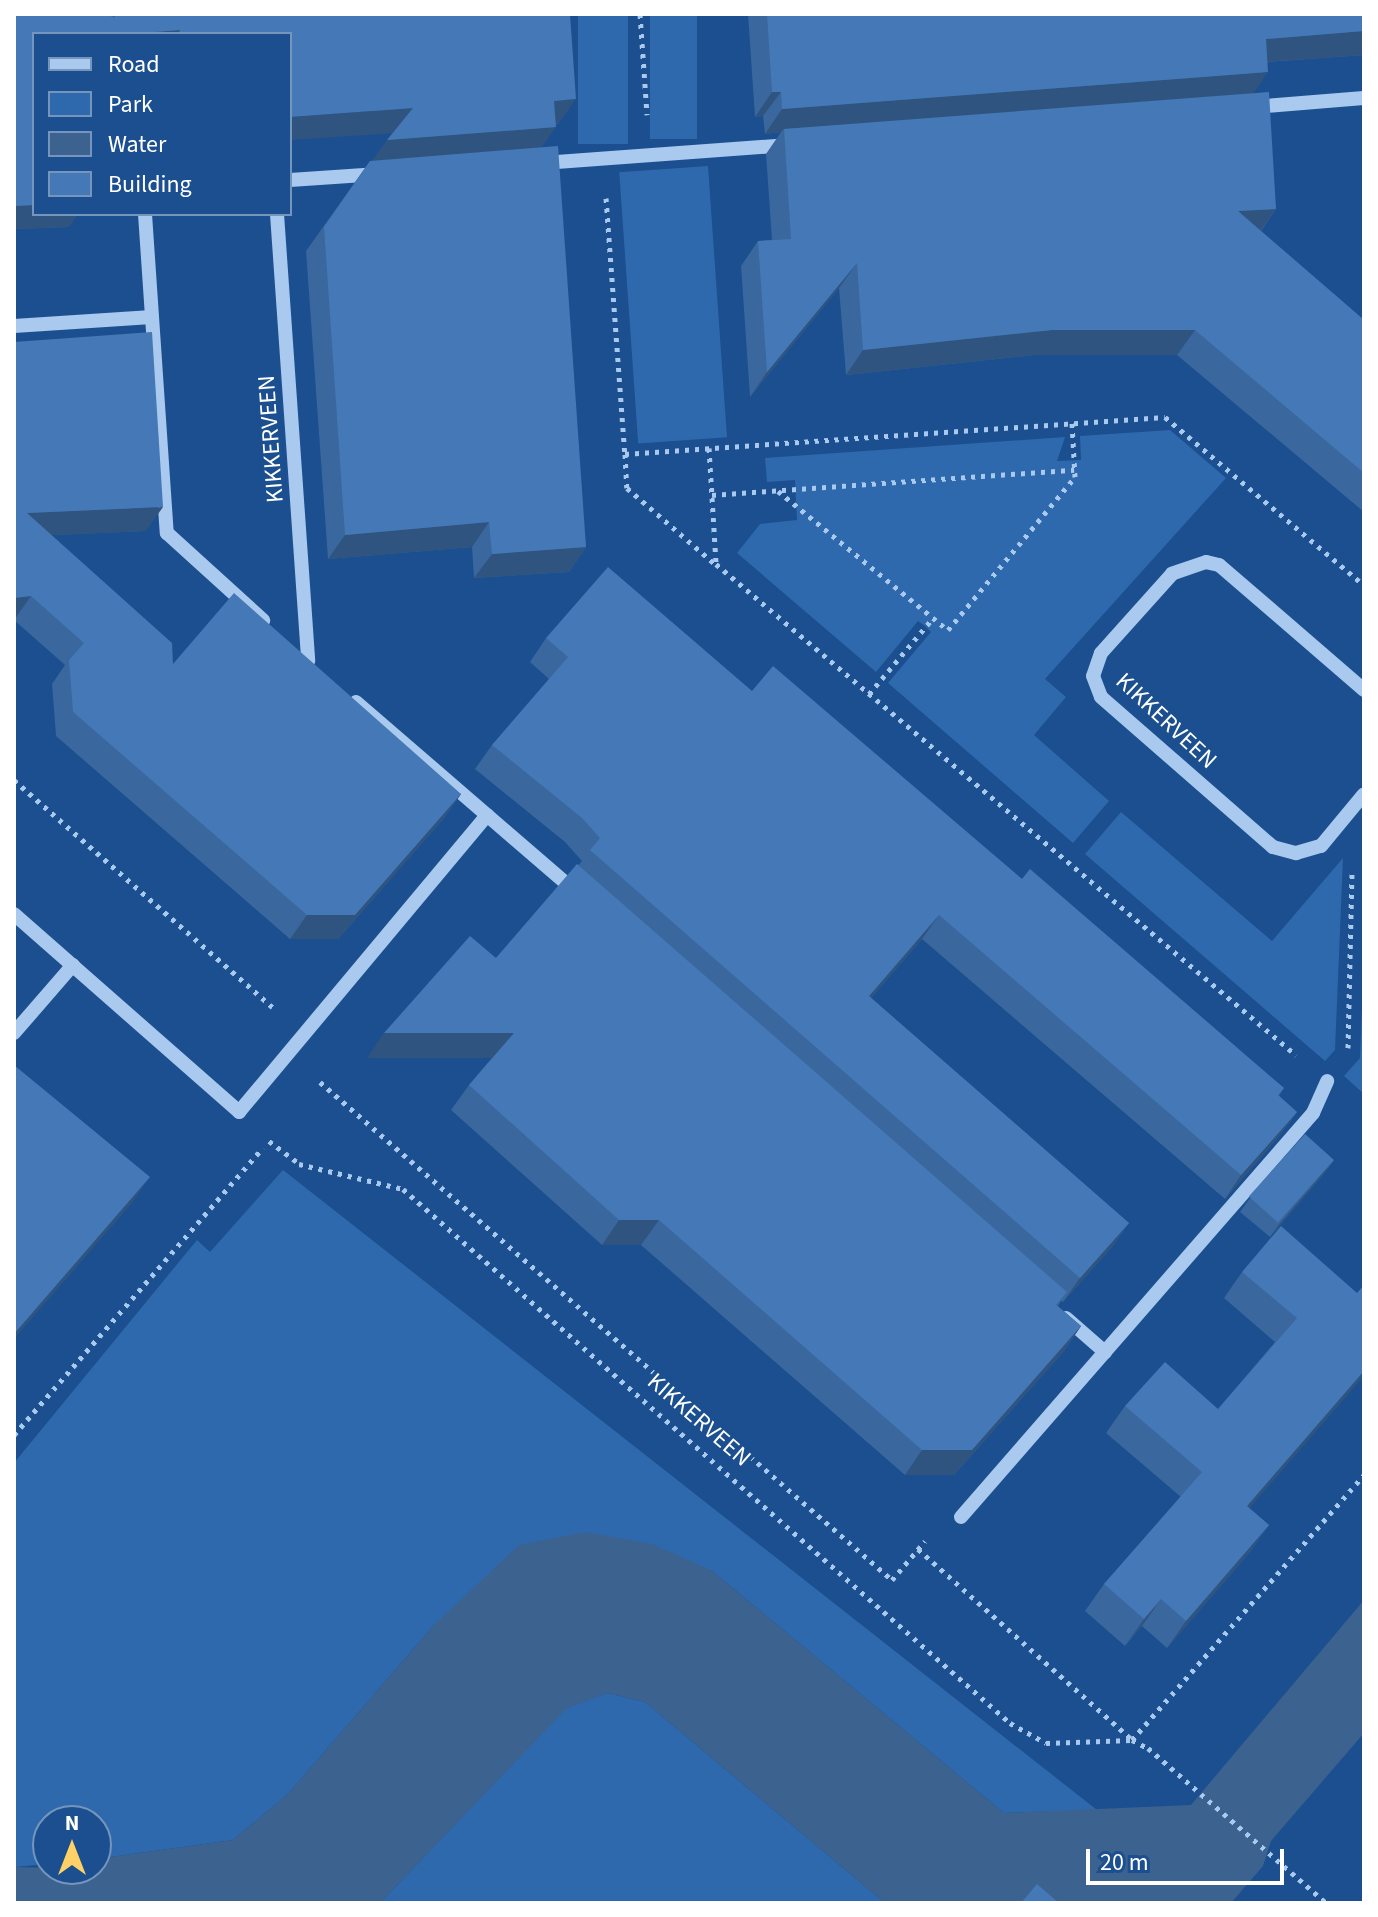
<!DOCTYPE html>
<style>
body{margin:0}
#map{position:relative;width:1378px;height:1917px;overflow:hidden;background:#1b4f8f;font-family:"Source Sans 3",sans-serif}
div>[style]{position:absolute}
.green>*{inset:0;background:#2e69ad;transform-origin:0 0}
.water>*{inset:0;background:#3c6290}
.path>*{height:5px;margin-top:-2.5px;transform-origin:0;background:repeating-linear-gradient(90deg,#a9c9ee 0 4px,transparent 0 10px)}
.minor>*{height:14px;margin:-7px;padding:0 7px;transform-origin:7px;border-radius:7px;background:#a9c9ee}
.wall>*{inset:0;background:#3a679d}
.shaded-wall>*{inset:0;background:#305480}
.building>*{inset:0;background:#4478b7;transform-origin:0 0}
span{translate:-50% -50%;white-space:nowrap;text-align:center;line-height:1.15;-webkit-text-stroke:8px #1b4f8f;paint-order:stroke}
.street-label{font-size:24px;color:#fff}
.frame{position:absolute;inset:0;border:16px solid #fff;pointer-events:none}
.legend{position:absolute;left:32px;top:32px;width:260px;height:184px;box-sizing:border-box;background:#1b4f8f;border:2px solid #7695bc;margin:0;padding:10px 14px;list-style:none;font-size:24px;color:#fff}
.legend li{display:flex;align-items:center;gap:16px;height:40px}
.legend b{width:40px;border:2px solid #7695bc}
.north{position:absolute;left:32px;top:1805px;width:80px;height:80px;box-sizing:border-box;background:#1b4f8f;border:2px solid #7695bc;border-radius:50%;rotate:0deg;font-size:22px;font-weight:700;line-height:32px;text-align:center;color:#fff}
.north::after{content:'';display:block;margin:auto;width:28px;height:36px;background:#ffd166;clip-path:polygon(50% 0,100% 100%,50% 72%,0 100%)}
.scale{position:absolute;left:1086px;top:1849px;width:198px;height:36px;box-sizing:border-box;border:4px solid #fff;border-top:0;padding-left:10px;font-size:24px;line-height:28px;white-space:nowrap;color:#fff;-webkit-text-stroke:6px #1b4f8f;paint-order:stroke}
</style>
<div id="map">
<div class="green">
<i style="left:578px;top:14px;width:50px;height:130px"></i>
<i style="left:650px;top:14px;width:47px;height:125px"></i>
<i style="left:708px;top:166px;width:272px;height:89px;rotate:86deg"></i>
<i style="clip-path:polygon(1170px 430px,1226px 478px,1045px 679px,1066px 697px,1034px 735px,1109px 801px,1073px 843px,888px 683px,931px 632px,925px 626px,918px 621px,876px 672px,737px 553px,760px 524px,797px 520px,795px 480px,767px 482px,765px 458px,1065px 437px,1057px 461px,1081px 460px,1080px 436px)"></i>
<i style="clip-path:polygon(1121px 812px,1272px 941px,1343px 858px,1335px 1050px,1325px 1061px,1085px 854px)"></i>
<i style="clip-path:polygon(1364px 958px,1364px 1094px,1344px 1076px,1360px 1058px)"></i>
<i style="clip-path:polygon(283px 1170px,1097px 1810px,1004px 1813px,711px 1570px,434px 1625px,288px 1794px,233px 1840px,96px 1859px,96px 1821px,48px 1821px,48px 1864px,14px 1867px,14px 1463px,197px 1240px,210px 1252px)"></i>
<i style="clip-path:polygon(607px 1693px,645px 1702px,885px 1903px,380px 1903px,566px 1708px)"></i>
</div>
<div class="water">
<i style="clip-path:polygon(586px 1532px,652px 1544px,711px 1570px,1004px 1813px,1191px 1805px,1364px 1600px,1364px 1733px,1271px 1841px,1263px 1866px,1231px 1903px,885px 1903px,645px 1702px,607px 1693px,566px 1709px,380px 1903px,14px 1903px,14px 1867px,96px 1869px,96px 1859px,233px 1840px,288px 1794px,434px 1625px,519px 1545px)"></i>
</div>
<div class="path">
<i style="left:640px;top:14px;width:101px;rotate:86deg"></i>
<i style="left:606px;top:198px;width:257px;rotate:85.8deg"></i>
<i style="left:625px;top:454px;width:541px;rotate:-3.92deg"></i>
<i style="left:1165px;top:417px;width:260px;rotate:40.2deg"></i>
<i style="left:709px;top:448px;width:116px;rotate:86.5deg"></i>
<i style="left:716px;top:564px;width:760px;rotate:40.25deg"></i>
<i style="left:625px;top:454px;width:34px;rotate:87deg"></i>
<i style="left:627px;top:488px;width:116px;rotate:40.8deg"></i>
<i style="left:778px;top:491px;width:220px;rotate:39.3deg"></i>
<i style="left:948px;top:630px;width:199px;rotate:-50.3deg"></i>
<i style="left:1075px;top:477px;width:54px;rotate:-93.2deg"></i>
<i style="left:712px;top:495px;width:363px;rotate:-4deg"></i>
<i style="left:869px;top:694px;width:99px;rotate:-49.9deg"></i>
<i style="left:14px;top:780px;width:344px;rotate:41.3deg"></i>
<i style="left:1348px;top:1048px;width:174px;rotate:-88.7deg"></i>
<i style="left:320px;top:1082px;width:758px;rotate:41.04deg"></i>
<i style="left:892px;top:1580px;width:51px;rotate:-49.8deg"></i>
<i style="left:269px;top:1141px;width:38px;rotate:37deg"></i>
<i style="left:299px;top:1164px;width:107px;rotate:13.5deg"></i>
<i style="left:403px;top:1189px;width:808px;rotate:41.34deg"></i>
<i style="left:1010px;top:1723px;width:41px;rotate:29.1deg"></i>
<i style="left:1046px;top:1743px;width:86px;rotate:-2deg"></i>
<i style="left:1132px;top:1740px;width:18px;rotate:27deg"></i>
<i style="left:1148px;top:1748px;width:236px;rotate:41deg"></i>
<i style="left:14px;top:1435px;width:380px;rotate:-49.1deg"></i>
<i style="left:918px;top:1549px;width:287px;rotate:41.7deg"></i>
<i style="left:1132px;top:1740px;width:352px;rotate:-48.8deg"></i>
</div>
<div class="minor">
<i style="left:1253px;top:107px;width:111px;rotate:-4.6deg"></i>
<i style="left:543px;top:163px;width:247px;rotate:-4.2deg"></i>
<i style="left:290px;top:180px;width:89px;rotate:-3.9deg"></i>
<i style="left:145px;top:214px;width:320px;rotate:86.1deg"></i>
<i style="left:167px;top:533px;width:130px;rotate:42.2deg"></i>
<i style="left:277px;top:214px;width:448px;rotate:86deg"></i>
<i style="left:14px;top:326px;width:138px;rotate:-3.7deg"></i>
<i style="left:1364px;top:690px;width:191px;rotate:-139.2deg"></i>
<i style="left:1219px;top:565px;width:13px;rotate:-167deg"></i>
<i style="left:1206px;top:562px;width:36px;rotate:161deg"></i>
<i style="left:1172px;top:574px;width:106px;rotate:131.9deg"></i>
<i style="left:1101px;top:653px;width:24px;rotate:109deg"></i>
<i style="left:1093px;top:676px;width:22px;rotate:69deg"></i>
<i style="left:1101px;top:697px;width:228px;rotate:41.1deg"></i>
<i style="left:1273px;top:847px;width:24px;rotate:15deg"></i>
<i style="left:1296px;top:853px;width:26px;rotate:-16deg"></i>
<i style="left:1321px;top:846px;width:67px;rotate:-50.4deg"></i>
<i style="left:356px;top:702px;width:292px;rotate:40.8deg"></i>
<i style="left:14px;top:914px;width:300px;rotate:41.3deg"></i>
<i style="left:239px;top:1112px;width:387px;rotate:-50.1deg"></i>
<i style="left:14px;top:1033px;width:90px;rotate:-49.1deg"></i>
<i style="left:1066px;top:1318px;width:52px;rotate:41.1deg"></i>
<i style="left:961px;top:1517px;width:536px;rotate:-48.93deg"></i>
<i style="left:1313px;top:1113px;width:35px;rotate:-66deg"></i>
</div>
<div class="wall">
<i style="clip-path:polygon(14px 14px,570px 14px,559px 123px,556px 124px,541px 148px,586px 547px,569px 572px,474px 578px,472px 547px,328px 559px,306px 251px,370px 161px,372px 161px,393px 133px,290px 34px,34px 34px,69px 227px,14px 229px)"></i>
<i style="clip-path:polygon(748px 14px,1364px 14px,1364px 55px,1268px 62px,1253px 93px,1276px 209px,1261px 231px,1364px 320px,1364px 512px,1177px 355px,1034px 355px,846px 375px,839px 288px,750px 397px,741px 266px,758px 241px,772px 240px,766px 154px,781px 132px,765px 134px,763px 116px,755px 117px)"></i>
<i style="clip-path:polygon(14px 342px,146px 531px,51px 535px,173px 664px,461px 794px,444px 818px,338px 939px,290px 939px,56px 736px,52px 684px,65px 665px,14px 620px)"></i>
<i style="clip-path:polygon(546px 638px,752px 691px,1022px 879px,1284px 1088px,1279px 1096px,1297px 1112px,1280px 1135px,1225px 1199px,922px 939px,871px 998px,1129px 1223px,1112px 1247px,1063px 1302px,1061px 1301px,1058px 1306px,1081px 1326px,1064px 1351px,954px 1475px,905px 1475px,641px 1245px,602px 1245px,451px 1110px,469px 1085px,492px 1058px,367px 1058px,496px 958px,582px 861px,565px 842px,475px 769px,492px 745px,549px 679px,530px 662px)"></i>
<i style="clip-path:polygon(1334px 1160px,1324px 1174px,1270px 1237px,1240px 1212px,1250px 1198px)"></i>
<i style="clip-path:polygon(1242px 1272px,1357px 1293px,1249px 1508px,1269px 1525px,1250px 1552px,1167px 1648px,1142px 1626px,1125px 1646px,1085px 1611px,1104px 1584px,1181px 1497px,1106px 1433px,1125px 1406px,1218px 1409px,1275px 1342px,1224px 1298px)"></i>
</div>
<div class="shaded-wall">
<i style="clip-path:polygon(180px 30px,177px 34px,128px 34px)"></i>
<i style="clip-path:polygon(1364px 31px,1364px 55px,1249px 63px,1266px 39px)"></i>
<i style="clip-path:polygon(1268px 72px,1251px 97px,784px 129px,781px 132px,765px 134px,782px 109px)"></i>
<i style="clip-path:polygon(772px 92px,781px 92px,763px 116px,755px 117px)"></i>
<i style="clip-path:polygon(576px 99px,559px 123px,537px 126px,554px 101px)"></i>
<i style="clip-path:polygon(413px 108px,396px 133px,290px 140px,290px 117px)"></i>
<i style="clip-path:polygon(556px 127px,539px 151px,370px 164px,387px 140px)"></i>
<i style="clip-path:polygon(34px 205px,34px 214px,78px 214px,69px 227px,14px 229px,14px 206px)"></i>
<i style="clip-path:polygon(1276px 209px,1258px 234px,1238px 211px)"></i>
<i style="clip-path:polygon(857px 263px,839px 288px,750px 397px,767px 372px)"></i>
<i style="clip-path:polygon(1052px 330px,1195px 330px,1177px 355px,1034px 355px,846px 375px,863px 350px)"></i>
<i style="clip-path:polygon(163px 507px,146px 531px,14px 537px,27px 513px)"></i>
<i style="clip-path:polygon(489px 522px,472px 547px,328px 559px,345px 535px)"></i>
<i style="clip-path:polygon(586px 547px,569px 572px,474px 578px,492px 554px)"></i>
<i style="clip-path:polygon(31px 596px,14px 620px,14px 598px)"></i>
<i style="clip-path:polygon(461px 794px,444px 818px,338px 939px,290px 939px,307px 915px)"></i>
<i style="clip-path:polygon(939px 915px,922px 939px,852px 1020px,869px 996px)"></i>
<i style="clip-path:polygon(384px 1033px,514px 1033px,496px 1058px,367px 1058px)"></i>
<i style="clip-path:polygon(1297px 1112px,1280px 1135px,1225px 1199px,1241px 1175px)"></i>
<i style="clip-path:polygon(1334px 1160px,1324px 1174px,1270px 1237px,1280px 1223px)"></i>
<i style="clip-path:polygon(150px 1177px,132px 1203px,14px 1339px,14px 1334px)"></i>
<i style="clip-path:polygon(619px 1220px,659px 1220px,641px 1245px,602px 1245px)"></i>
<i style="clip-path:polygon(1129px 1223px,1112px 1247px,1063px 1302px,1080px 1278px)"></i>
<i style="clip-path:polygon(1081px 1326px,1064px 1351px,954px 1475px,905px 1475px,922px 1450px)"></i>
<i style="clip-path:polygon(1364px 1371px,1364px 1376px,1228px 1533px,1247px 1506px)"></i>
<i style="clip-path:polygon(1269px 1525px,1250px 1552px,1167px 1648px,1186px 1621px)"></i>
<i style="clip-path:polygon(1161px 1599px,1142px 1626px,1125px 1646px,1144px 1619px)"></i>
</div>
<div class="building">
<i style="clip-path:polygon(14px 14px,106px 14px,115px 18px,115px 14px,570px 14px,576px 99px,554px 101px,556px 127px,387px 140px,413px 108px,290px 117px,290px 34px,180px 34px,180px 30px,128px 34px,34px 34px,34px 205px,14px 206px)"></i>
<i style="clip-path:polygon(767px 14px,1364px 14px,1364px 31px,1266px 39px,1268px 72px,782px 109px,781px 92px,772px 92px)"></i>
<i style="clip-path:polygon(1269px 92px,1276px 209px,1238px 211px,1364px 320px,1364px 473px,1195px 330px,1052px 330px,863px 350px,857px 263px,767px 372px,758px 241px,791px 239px,784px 129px)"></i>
<i style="clip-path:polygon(558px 146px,586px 547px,492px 554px,489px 522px,345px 535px,324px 227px,370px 161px)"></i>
<i style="clip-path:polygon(152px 332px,163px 507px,27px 513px,172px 643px,173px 664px,234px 593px,461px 794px,355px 915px,307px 915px,73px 712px,69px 660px,84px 643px,31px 596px,14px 598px,14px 342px)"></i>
<i style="clip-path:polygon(608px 567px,752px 691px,773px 666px,1022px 879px,1030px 869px,1284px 1088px,1278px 1095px,1297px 1112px,1241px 1175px,939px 915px,869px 996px,1129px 1223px,1080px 1278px,590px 850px,600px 838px,582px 818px,492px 745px,568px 657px,546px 638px)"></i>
<i style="clip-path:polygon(577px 864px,1067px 1292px,1056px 1305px,1081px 1326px,972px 1450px,922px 1450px,659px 1220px,619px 1220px,469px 1085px,514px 1033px,384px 1033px,470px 936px,496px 958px)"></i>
<i style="clip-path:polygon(14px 1065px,150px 1177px,14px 1334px)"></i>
<i style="left:1305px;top:1134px;width:39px;height:84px;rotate:42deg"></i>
<i style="clip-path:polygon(1281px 1226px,1357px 1293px,1364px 1285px,1364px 1371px,1247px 1506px,1269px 1525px,1186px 1621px,1161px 1599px,1144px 1619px,1104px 1584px,1202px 1472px,1125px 1406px,1165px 1362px,1218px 1409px,1297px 1318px,1242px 1272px)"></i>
<i style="clip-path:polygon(1037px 1884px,1059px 1903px,1021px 1903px)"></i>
</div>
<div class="street-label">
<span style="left:271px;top:439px;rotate:-94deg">KIKKERVEEN</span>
<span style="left:1166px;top:721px;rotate:43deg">KIKKERVEEN</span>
<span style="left:699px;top:1420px;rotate:41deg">KIKKERVEEN</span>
</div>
<div class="frame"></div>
<ul class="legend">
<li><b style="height:10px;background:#a9c9ee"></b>Road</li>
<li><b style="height:22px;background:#2e69ad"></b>Park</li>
<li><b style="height:22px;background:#3c6290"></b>Water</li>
<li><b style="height:22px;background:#4478b7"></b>Building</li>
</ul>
<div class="north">N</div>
<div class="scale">20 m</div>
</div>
